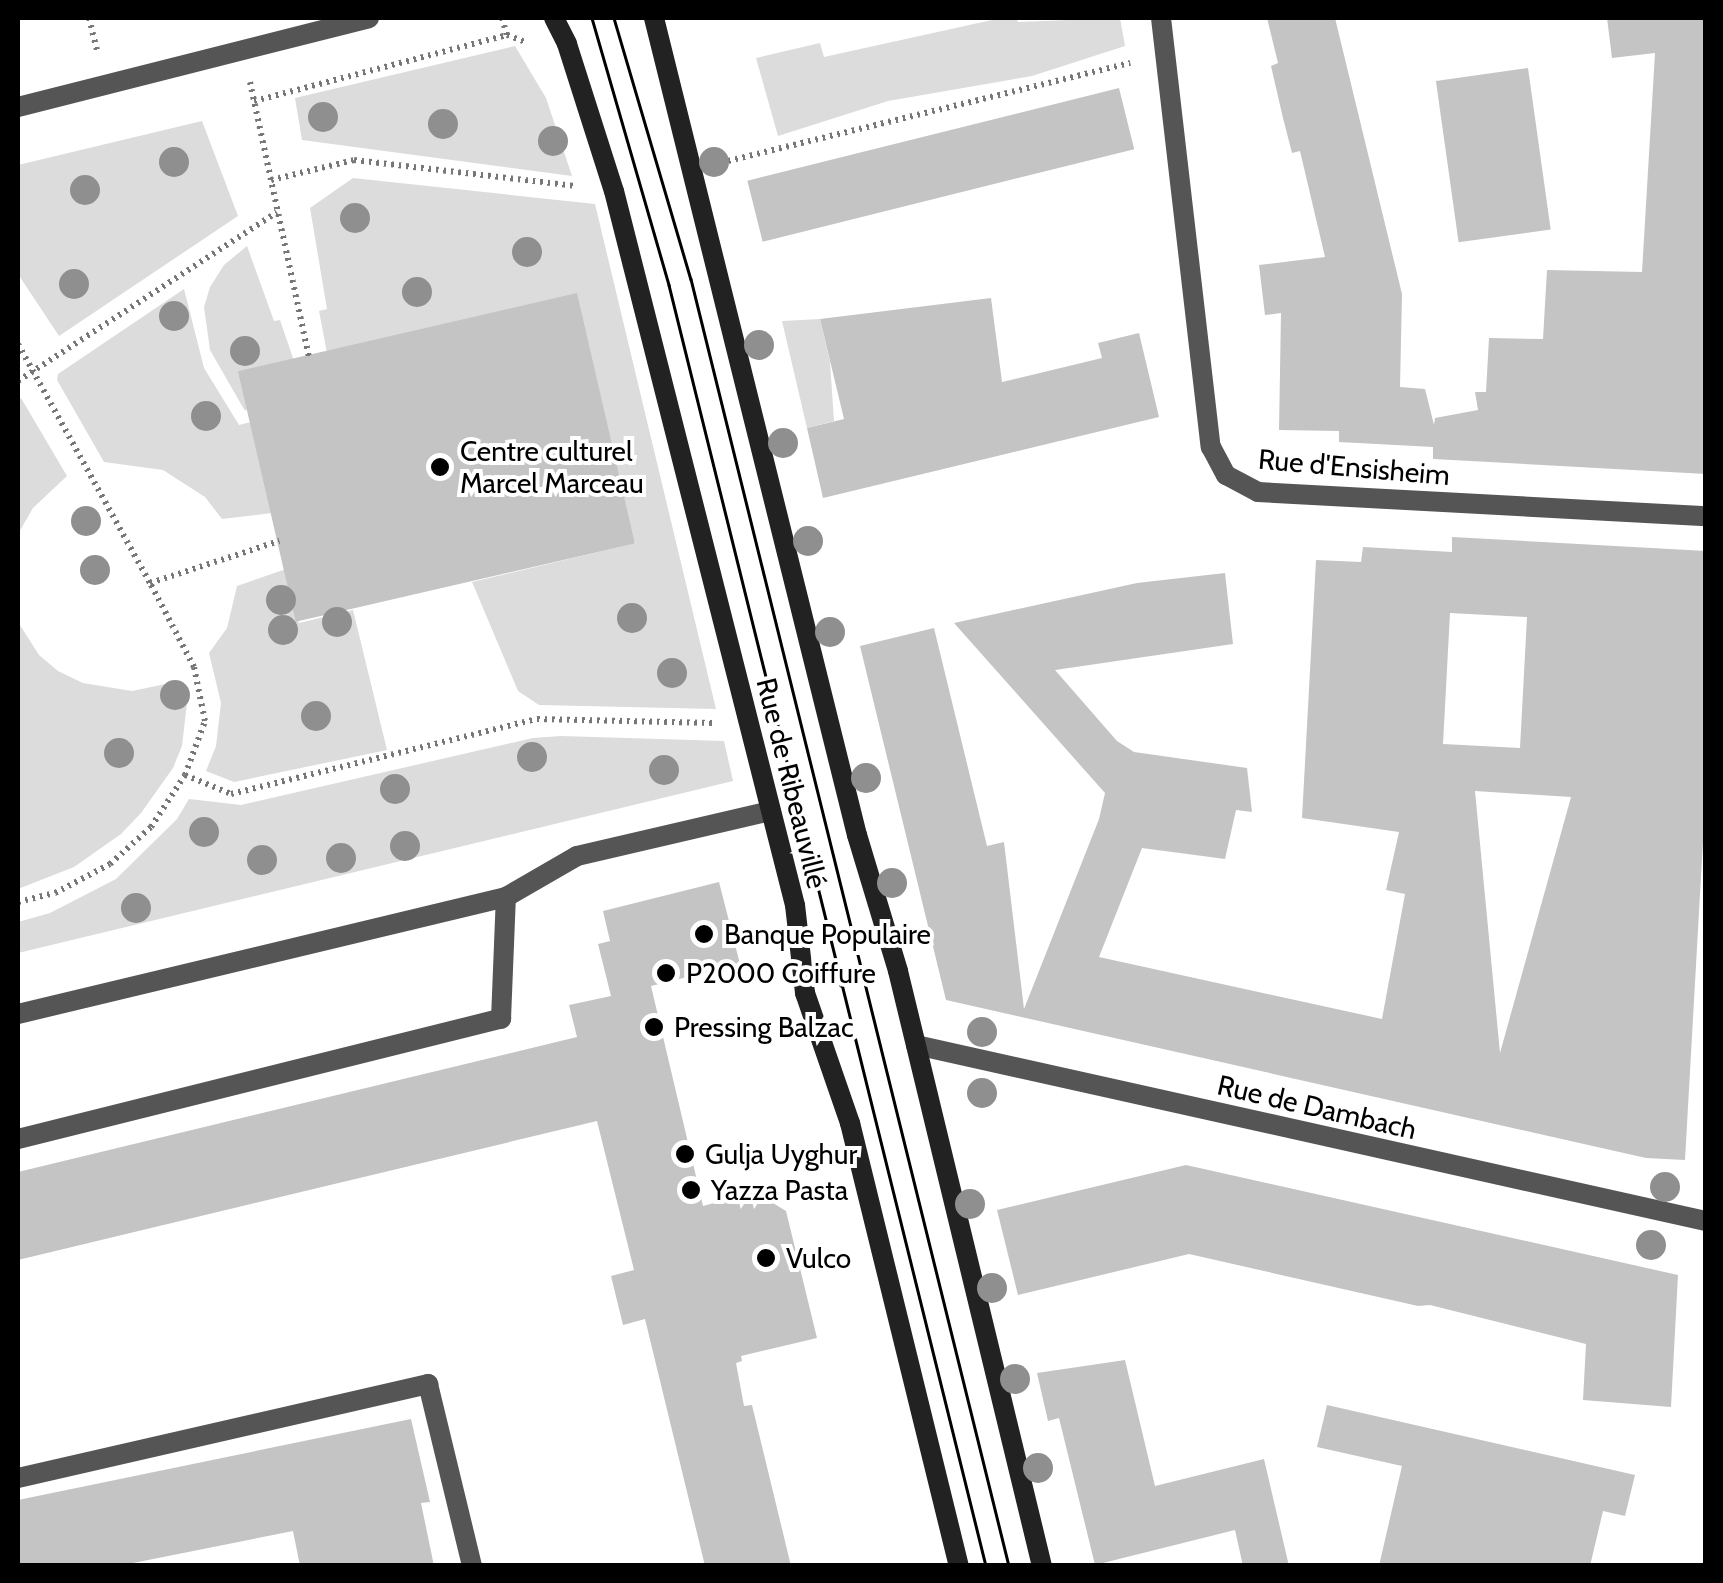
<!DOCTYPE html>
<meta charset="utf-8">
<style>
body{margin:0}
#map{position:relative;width:1723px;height:1583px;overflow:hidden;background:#fff;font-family:Cabin,sans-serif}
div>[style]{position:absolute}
.green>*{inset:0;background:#dcdcdc}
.building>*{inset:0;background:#c4c4c4;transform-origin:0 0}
.path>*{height:6px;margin-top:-3px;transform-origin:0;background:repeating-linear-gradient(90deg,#777 0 2.5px,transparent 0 7.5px)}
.lane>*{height:20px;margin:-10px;padding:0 10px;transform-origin:10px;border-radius:10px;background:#555}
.street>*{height:20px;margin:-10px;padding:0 10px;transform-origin:10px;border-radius:10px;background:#555}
.secondary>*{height:20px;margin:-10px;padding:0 10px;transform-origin:10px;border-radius:10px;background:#222}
.tram>*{height:2.5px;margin:-1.25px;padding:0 1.25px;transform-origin:1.25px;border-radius:1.25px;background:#000}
.trees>*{width:30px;height:30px;margin:-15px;border-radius:50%;background:#8f8f8f}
.dots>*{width:28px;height:28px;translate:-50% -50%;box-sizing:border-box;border:5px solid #fff;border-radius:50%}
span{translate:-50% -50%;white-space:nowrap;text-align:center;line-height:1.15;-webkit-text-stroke:8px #fff;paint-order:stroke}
.poi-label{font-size:28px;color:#000}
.left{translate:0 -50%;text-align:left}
.street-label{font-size:28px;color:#000}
.frame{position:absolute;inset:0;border:20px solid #000;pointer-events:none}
</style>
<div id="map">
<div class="green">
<i style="clip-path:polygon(1001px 18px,1016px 18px,1018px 22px,1120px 18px,1125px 46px,1032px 76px,888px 101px,778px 136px,756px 58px,820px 43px,824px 57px)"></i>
<i style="clip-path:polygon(515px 46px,546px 98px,572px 176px,302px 140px,295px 98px)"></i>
<i style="clip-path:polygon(202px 121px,238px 216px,59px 336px,18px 274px,18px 165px)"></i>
<i style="clip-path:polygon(353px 178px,595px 204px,716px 709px,539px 705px,518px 691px,472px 582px,636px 543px,327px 353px,319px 311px,327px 309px,310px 208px)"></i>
<i style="clip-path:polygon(247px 246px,274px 321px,280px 320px,294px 361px,245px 411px,210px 350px,204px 307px,210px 287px,224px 265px)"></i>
<i style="clip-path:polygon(184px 289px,204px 368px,239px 425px,251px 422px,272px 513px,222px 519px,205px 497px,163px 470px,104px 462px,57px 380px,58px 374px)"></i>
<i style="clip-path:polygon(820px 319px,830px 362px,834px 421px,807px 428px,782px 321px)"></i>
<i style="clip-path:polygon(21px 398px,67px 476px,33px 508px,18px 534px,18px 400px)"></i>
<i style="clip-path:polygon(286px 569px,299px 623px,353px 610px,387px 750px,234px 782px,206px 771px,216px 746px,221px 703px,209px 653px,227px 628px,237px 586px)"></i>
<i style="clip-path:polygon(18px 622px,39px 655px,58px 671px,83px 683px,132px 691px,180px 681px,187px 703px,182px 746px,173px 768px,141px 813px,121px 834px,74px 867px,18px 889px)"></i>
<i style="clip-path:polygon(561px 736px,724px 741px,733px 781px,18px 953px,18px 922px,50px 913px,116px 879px,177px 819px,189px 799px,241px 805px,533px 738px)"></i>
</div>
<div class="building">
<i style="clip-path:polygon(1267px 18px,1335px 18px,1402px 294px,1400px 387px,1425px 389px,1434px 425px,1435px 418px,1478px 410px,1475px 392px,1486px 392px,1489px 338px,1543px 339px,1547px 270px,1642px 272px,1655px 53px,1612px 58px,1607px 18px,1706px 18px,1706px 474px,1433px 459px,1433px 447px,1339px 442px,1339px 431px,1279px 430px,1281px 313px,1265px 315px,1259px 265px,1325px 257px,1300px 151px,1292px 153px,1283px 118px,1271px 66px,1278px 63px)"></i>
<i style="left:1528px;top:68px;width:163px;height:93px;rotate:82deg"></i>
<i style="left:1119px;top:88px;width:63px;height:383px;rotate:76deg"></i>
<i style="left:577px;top:293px;width:257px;height:348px;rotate:77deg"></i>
<i style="clip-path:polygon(991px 298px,1002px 382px,1102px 358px,1098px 343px,1139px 333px,1159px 417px,823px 498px,807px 428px,844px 419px,820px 319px)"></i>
<i style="clip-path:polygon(evenodd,1452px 537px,1706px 551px,1706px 788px,1685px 1160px,1646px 1158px,946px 1000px,860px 646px,934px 628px,987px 846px,1004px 842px,1024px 1009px,1099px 819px,1105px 793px,954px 623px,1137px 583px,1225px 573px,1233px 644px,1055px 670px,1117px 741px,1134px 752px,1247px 768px,1252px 812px,1236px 810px,1225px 859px,1142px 848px,1099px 957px,1382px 1019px,1405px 894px,1386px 890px,1399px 832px,1302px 818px,1316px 560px,1361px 562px,1363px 547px,1452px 552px,1452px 537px,1450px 613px,1527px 617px,1520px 748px,1443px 744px,1450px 613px,1452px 537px,1475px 791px,1571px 797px,1500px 1053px,1475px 791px)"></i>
<i style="clip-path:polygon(719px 882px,740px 964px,651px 986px,703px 1206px,755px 1192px,786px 1211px,817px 1338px,741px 1356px,742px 1361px,736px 1363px,744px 1406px,752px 1405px,791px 1566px,705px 1566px,645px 1319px,623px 1325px,611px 1276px,634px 1270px,597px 1121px,18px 1260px,18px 1172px,577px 1037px,569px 1005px,611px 996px,598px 944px,610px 941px,603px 911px)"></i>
<i style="clip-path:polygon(1186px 1165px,1678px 1275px,1671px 1407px,1583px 1400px,1586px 1344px,1430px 1305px,1418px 1306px,1189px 1254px,1018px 1295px,997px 1210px)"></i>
<i style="clip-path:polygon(1125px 1360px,1155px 1486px,1264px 1459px,1289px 1566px,1243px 1566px,1235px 1530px,1095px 1565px,1059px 1418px,1048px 1421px,1037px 1373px)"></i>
<i style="clip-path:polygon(1327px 1405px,1635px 1475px,1625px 1516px,1603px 1511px,1590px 1566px,1379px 1566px,1402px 1466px,1317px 1447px)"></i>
<i style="clip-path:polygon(411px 1419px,430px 1502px,421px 1503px,434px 1566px,300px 1566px,293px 1531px,118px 1566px,18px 1566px,18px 1500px)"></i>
</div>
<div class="path">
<i style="left:89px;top:18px;width:36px;rotate:76deg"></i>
<i style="left:502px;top:18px;width:18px;rotate:74deg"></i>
<i style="left:507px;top:35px;width:19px;rotate:21deg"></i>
<i style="left:250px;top:82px;width:281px;rotate:77.9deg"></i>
<i style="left:254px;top:101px;width:261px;rotate:-14.6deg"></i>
<i style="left:728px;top:161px;width:414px;rotate:-13.7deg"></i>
<i style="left:271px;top:180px;width:85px;rotate:-13.5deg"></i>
<i style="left:354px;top:160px;width:224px;rotate:6.7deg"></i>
<i style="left:18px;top:344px;width:273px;rotate:61.1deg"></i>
<i style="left:18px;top:381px;width:309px;rotate:-33.1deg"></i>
<i style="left:185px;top:775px;width:58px;rotate:-69.7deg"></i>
<i style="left:205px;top:721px;width:55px;rotate:-101.5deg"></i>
<i style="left:194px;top:667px;width:95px;rotate:-117.6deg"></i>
<i style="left:150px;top:583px;width:136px;rotate:-18deg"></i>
<i style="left:18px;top:902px;width:38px;rotate:-14deg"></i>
<i style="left:55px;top:893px;width:62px;rotate:-27.8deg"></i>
<i style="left:110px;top:864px;width:55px;rotate:-42.1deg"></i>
<i style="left:151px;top:827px;width:62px;rotate:-56.8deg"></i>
<i style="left:185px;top:775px;width:50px;rotate:22.4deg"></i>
<i style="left:231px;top:794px;width:315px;rotate:-13.8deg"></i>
<i style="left:537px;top:719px;width:176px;rotate:1.3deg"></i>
<i style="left:839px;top:985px;width:28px;rotate:-13deg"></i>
</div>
<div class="lane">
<i style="left:18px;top:1014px;width:502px;rotate:-13.48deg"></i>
<i style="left:506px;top:897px;width:82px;rotate:-30deg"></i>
<i style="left:577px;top:856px;width:199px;rotate:-13.1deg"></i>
<i style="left:18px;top:1139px;width:498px;rotate:-14deg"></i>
<i style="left:501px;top:1019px;width:122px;rotate:-87.7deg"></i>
<i style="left:18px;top:1478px;width:421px;rotate:-12.9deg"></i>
<i style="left:428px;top:1384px;width:187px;rotate:76.4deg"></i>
</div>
<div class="street">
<i style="left:1161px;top:18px;width:432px;rotate:83.4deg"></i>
<i style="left:1211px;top:447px;width:32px;rotate:62deg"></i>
<i style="left:1226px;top:475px;width:36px;rotate:28deg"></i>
<i style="left:1258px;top:492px;width:449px;rotate:3.1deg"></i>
<i style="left:18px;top:107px;width:362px;rotate:-14.2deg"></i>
<i style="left:916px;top:1045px;width:809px;rotate:12.56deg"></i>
</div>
<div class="secondary">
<i style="left:554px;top:18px;width:29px;rotate:63deg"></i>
<i style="left:567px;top:44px;width:154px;rotate:72.3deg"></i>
<i style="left:614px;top:191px;width:737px;rotate:75.78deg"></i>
<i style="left:795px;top:905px;width:89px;rotate:83.5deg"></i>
<i style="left:805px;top:993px;width:138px;rotate:70.9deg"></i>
<i style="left:850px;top:1123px;width:456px;rotate:76.2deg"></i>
<i style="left:654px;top:18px;width:842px;rotate:76.05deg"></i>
<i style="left:857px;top:835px;width:142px;rotate:73.2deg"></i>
<i style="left:898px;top:971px;width:612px;rotate:76.4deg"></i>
</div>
<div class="tram">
<i style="left:592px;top:18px;width:278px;rotate:73.9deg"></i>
<i style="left:669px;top:285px;width:1320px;rotate:76.1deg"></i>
<i style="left:614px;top:18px;width:272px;rotate:73.6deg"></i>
<i style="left:691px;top:279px;width:1326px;rotate:76.12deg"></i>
</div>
<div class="trees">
<i style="left:323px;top:117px"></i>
<i style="left:443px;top:124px"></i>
<i style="left:553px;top:141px"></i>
<i style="left:174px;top:162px"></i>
<i style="left:714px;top:162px"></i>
<i style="left:85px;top:190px"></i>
<i style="left:355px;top:218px"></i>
<i style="left:527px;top:252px"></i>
<i style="left:74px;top:284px"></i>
<i style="left:417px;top:292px"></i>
<i style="left:174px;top:316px"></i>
<i style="left:759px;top:345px"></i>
<i style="left:245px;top:351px"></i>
<i style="left:206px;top:416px"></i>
<i style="left:783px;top:443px"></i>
<i style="left:86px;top:521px"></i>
<i style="left:808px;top:541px"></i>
<i style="left:95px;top:570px"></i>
<i style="left:281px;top:600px"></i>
<i style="left:632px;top:618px"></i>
<i style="left:337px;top:622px"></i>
<i style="left:283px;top:630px"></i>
<i style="left:830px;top:632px"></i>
<i style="left:672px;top:673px"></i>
<i style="left:175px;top:695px"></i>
<i style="left:316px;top:716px"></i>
<i style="left:119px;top:753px"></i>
<i style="left:532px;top:757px"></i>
<i style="left:664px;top:770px"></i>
<i style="left:866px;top:778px"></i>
<i style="left:395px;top:789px"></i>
<i style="left:204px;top:832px"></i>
<i style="left:405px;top:846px"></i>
<i style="left:341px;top:858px"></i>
<i style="left:262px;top:860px"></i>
<i style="left:892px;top:883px"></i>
<i style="left:136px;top:908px"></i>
<i style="left:982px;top:1032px"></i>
<i style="left:982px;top:1093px"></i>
<i style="left:1665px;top:1187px"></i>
<i style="left:970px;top:1204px"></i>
<i style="left:1651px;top:1245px"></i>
<i style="left:992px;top:1288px"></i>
<i style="left:1015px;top:1379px"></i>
<i style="left:1038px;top:1468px"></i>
</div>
<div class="dots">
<i style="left:440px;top:467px;background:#000"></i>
<i style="left:704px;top:934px;background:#000"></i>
<i style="left:666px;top:973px;background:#000"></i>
<i style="left:654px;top:1027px;background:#000"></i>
<i style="left:685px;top:1154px;background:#000"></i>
<i style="left:691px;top:1190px;background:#000"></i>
<i style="left:766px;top:1258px;background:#000"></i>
</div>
<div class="poi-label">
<span class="left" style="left:460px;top:467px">Centre culturel<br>Marcel Marceau</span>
<span class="left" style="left:724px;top:934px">Banque Populaire</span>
<span class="left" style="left:686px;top:973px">P2000 Coiffure</span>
<span class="left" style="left:674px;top:1027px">Pressing Balzac</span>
<span class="left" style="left:705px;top:1154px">Gulja Uyghur</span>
<span class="left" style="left:711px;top:1190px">Yazza Pasta</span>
<span class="left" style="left:786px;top:1258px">Vulco</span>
</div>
<div class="street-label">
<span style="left:1354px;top:467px;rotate:5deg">Rue d'Ensisheim</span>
<span style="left:792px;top:783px;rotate:76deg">Rue de Ribeauvillé</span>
<span style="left:1317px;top:1107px;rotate:13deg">Rue de Dambach</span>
</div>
<div class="frame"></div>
</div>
